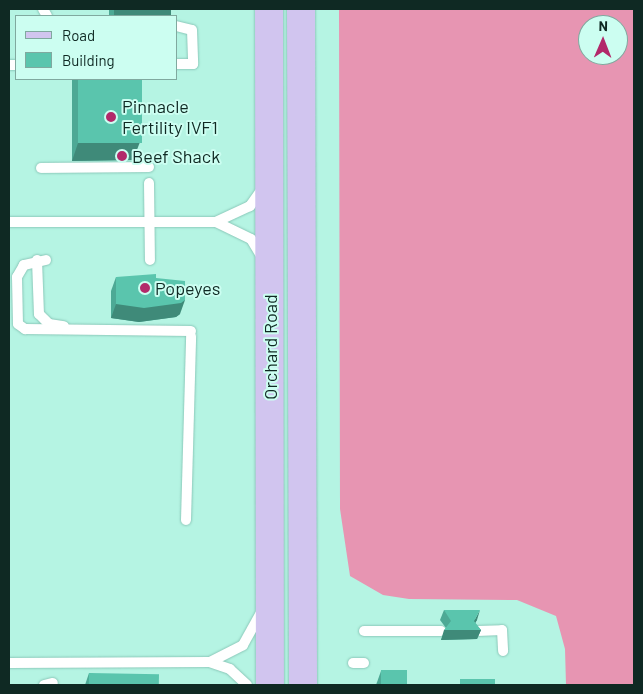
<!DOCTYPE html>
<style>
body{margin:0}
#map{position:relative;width:643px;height:694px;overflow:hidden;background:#b5f4e3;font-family:Barlow,sans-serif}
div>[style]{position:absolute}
.forest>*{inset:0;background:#e795b2}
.roads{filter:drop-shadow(0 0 1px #8bc8b9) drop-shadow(0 0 1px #8bc8b9)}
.service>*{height:10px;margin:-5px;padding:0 5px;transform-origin:5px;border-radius:5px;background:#fff}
.primary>*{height:28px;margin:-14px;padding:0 14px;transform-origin:14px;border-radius:14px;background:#d1c5ef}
.wall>*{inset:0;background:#4da995;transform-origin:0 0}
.shaded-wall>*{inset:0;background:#3f8a79;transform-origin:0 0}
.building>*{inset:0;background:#5ac5ad;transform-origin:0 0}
.dots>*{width:14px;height:14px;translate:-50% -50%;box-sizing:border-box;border:2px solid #ccfef1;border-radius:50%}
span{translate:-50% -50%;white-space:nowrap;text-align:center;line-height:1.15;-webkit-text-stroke:4px #ccfef1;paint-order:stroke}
.poi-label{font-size:18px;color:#0f2923}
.left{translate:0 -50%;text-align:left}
.street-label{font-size:18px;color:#0f2923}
.frame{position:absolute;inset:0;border:10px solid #0f2923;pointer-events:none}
.legend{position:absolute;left:15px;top:15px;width:162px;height:65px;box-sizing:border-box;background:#ccfef1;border:1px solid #80a99f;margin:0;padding:6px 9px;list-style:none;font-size:15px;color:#0f2923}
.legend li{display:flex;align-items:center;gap:10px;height:25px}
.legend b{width:25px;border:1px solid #80a99f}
.north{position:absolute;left:578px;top:15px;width:50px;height:50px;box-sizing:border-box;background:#ccfef1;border:1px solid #80a99f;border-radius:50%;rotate:1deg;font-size:14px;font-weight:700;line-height:20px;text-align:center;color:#0f2923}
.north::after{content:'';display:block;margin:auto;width:18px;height:22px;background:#b2296a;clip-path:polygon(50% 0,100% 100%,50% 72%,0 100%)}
</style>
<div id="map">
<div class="forest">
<i style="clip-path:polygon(evenodd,339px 9px,634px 9px,634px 685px,566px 685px,565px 649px,556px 616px,517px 600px,409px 599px,383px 595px,350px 576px,340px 509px,339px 9px,588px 25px,618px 25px,618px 55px,588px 55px,588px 25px)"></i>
</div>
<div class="roads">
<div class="service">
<i style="left:43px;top:9px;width:8px;rotate:60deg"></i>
<i style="left:176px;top:26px;width:16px;rotate:14deg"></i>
<i style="left:192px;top:30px;width:34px;rotate:88deg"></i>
<i style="left:193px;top:64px;width:17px;rotate:180deg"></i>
<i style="left:9px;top:65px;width:7px"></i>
<i style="left:41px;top:168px;width:108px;rotate:-0.5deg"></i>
<i style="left:149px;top:183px;width:77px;rotate:89.3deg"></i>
<i style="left:262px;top:189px;width:21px;rotate:125deg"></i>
<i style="left:250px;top:206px;width:38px;rotate:155deg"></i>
<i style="left:216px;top:222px;width:39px;rotate:26deg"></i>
<i style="left:251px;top:239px;width:21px;rotate:59deg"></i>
<i style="left:9px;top:222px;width:207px"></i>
<i style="left:37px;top:260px;width:54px;rotate:87.9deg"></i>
<i style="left:39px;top:314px;width:14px;rotate:45deg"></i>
<i style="left:49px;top:324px;width:15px;rotate:8deg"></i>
<i style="left:46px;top:260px;width:23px;rotate:167deg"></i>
<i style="left:24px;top:265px;width:14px;rotate:120deg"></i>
<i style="left:17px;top:277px;width:47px;rotate:88.8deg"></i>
<i style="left:18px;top:324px;width:9px;rotate:36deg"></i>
<i style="left:25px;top:329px;width:166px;rotate:0.7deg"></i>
<i style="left:186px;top:520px;width:184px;rotate:-88.4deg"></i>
<i style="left:364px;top:631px;width:77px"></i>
<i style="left:477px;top:631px;width:25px;rotate:-2deg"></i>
<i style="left:502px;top:630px;width:21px;rotate:87deg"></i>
<i style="left:9px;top:663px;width:201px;rotate:-0.3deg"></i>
<i style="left:353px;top:663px;width:11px"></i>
<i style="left:44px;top:685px;width:9px;rotate:-13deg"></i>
<i style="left:247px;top:685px;width:23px;rotate:-137deg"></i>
<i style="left:230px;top:669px;width:21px;rotate:-161deg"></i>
<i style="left:210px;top:662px;width:37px;rotate:-27deg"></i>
<i style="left:243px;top:645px;width:38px;rotate:-61deg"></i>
</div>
<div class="primary">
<i style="left:269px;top:9px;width:676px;rotate:89.92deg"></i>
<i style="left:301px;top:9px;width:676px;rotate:89.83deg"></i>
</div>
</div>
<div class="wall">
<i style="left:109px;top:9px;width:62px;height:7px"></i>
<i style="clip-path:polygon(72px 79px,142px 79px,133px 160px,72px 161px)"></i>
<i style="clip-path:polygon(116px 277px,156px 278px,180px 314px,176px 317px,139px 322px,111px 318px,111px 291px)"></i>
<i style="clip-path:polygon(444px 610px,477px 620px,475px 623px,481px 630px,477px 639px,441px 640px,446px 628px,440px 620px)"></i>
<i style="clip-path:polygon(381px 671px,407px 685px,376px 685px)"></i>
<i style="clip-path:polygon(89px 673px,159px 685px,85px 685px)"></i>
</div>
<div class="shaded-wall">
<i style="left:114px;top:9px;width:57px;height:8px"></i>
<i style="clip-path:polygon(140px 142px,133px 160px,72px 161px,78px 143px)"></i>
<i style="clip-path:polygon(185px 300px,180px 314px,176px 317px,139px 322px,111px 318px,116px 304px)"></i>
<i style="clip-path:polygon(480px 610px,477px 620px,471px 630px,481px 630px,477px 639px,441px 640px,444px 630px,474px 621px)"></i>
</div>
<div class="building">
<i style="left:78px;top:79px;width:64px;height:64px"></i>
<i style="clip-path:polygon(156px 274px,156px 278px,185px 281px,185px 300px,181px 303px,144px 308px,116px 304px,116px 277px)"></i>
<i style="clip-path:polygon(444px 610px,480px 610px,474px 621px,481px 630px,444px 630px,451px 621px)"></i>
<i style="left:407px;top:670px;width:15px;height:26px;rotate:90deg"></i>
<i style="left:89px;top:673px;width:70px;height:12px;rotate:1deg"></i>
<i style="left:460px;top:679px;width:35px;height:6px"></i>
</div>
<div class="dots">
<i style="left:111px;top:117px;background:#b2296a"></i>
<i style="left:122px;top:156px;background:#b2296a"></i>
<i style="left:145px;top:288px;background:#b2296a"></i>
</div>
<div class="poi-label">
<span class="left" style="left:122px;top:117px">Pinnacle<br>Fertility IVF1</span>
<span class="left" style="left:132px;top:156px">Beef Shack</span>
<span class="left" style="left:155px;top:288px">Popeyes</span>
</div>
<div class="street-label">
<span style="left:270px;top:347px;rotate:-90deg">Orchard Road</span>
</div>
<div class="frame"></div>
<ul class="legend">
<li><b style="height:6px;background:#d1c5ef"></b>Road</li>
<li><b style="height:14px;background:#5ac5ad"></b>Building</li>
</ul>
<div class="north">N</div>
</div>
